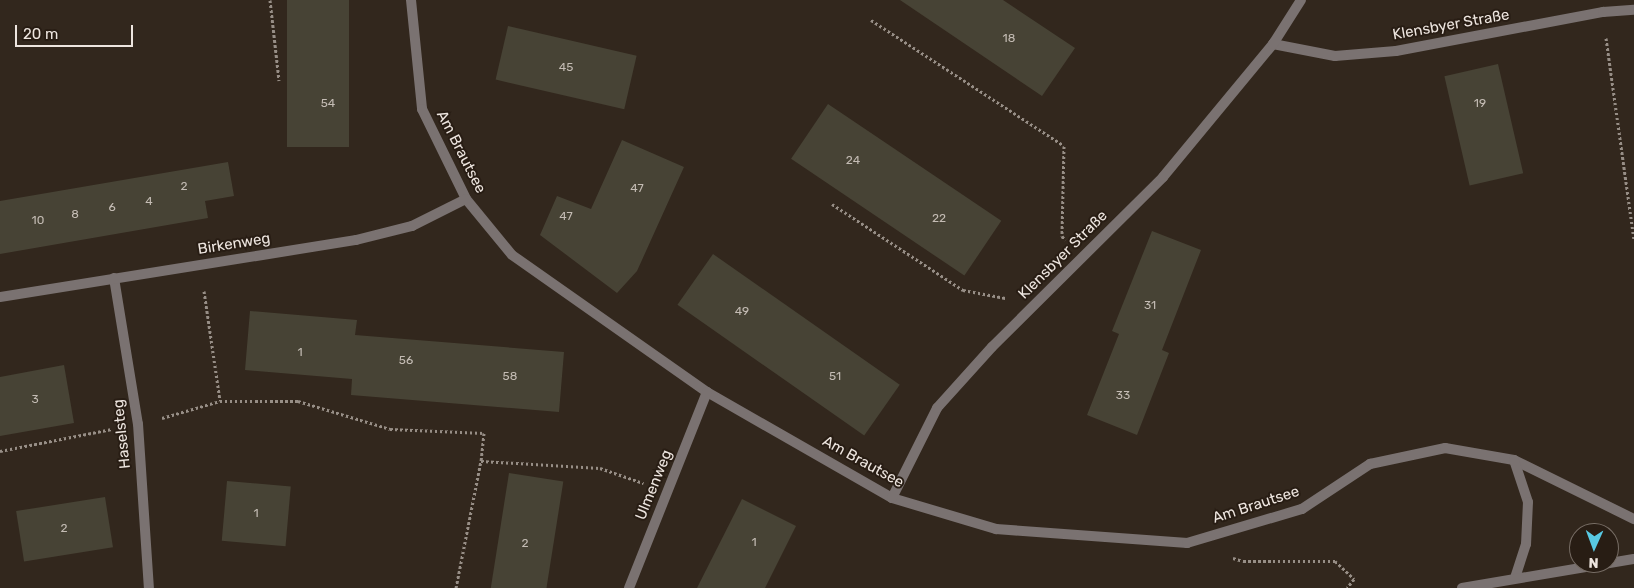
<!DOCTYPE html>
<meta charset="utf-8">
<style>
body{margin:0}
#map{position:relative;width:1634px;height:588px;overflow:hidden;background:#32271d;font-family:Rubik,sans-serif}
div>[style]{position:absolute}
.building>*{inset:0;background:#474335;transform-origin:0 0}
.path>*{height:3px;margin-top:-1.5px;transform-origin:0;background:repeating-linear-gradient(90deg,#978e86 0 2.5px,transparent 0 5px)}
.minor>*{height:10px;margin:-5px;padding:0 5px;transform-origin:5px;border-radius:5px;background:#7a7271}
span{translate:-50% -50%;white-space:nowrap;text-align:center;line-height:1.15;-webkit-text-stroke:4px #281d14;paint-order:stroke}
.number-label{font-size:12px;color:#c4bcb4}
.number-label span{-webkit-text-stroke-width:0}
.street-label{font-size:15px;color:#ede5df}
.north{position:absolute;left:1569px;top:523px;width:50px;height:50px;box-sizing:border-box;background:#281d14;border:1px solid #776d65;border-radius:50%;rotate:182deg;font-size:14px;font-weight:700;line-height:20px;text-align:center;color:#ede5df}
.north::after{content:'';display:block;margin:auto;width:18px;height:22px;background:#58c9e3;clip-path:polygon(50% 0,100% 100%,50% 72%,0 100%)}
.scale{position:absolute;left:15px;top:25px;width:118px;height:22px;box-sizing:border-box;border:2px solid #ede5df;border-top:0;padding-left:6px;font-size:15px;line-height:18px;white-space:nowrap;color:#ede5df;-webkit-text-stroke:4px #281d14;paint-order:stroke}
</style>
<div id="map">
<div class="building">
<i style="left:287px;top:0;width:62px;height:147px"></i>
<i style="clip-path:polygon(900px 0,1003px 0,1075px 48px,1042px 96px)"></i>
<i style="left:508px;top:26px;width:132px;height:55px;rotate:13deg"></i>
<i style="left:1498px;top:64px;width:112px;height:55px;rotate:77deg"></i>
<i style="left:828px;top:104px;width:209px;height:66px;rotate:34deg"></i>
<i style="clip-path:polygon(622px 140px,684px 167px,637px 271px,617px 293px,540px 235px,557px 196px,591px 209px)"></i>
<i style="clip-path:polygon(228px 162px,234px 196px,205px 201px,208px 218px,0 254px,0 201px)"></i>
<i style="clip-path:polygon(1152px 231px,1201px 250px,1162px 350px,1169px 353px,1137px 435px,1087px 415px,1119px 334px,1112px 331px)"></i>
<i style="left:713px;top:254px;width:228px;height:62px;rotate:35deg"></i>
<i style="clip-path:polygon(250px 311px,357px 320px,355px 335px,564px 352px,559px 412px,351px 395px,352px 379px,245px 370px)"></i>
<i style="clip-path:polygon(64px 365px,74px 423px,0 436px,0 377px)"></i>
<i style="left:509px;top:473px;width:55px;height:117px;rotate:9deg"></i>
<i style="left:227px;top:481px;width:64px;height:60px;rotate:5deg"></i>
<i style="left:105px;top:497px;width:51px;height:90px;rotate:81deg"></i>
<i style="clip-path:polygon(742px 499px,796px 526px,765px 588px,697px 588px)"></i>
</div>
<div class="path">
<i style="left:270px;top:0;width:81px;rotate:83.6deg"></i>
<i style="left:871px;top:20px;width:230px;rotate:33.1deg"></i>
<i style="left:1064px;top:146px;width:90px;rotate:91.3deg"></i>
<i style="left:1062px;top:236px;width:5px;rotate:53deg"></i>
<i style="left:1606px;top:38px;width:205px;rotate:82.1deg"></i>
<i style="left:832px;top:204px;width:157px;rotate:33.3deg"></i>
<i style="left:963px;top:290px;width:43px;rotate:10.8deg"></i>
<i style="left:204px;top:291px;width:111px;rotate:81.7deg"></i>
<i style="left:162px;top:418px;width:60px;rotate:-16.3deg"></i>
<i style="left:220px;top:401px;width:78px"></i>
<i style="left:298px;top:401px;width:96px;rotate:16.9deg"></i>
<i style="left:390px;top:429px;width:94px;rotate:2.4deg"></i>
<i style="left:484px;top:433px;width:28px;rotate:96deg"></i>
<i style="left:0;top:451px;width:114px;rotate:-11.1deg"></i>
<i style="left:1233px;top:558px;width:10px;rotate:17deg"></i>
<i style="left:1243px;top:561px;width:92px"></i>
<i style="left:1335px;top:561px;width:26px;rotate:43deg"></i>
<i style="left:1354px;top:579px;width:11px;rotate:128deg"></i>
<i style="left:456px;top:588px;width:129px;rotate:-78.9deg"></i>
<i style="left:481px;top:461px;width:119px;rotate:3.4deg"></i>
<i style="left:600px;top:468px;width:46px;rotate:19.2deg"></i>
</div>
<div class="minor">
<i style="left:411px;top:0;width:110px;rotate:84.2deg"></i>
<i style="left:422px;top:109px;width:100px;rotate:63.9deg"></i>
<i style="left:466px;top:199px;width:72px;rotate:50.6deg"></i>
<i style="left:512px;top:255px;width:238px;rotate:35.1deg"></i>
<i style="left:707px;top:392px;width:213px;rotate:29.8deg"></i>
<i style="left:892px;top:498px;width:109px;rotate:16.6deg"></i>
<i style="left:996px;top:529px;width:192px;rotate:4.2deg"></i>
<i style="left:1187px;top:543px;width:120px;rotate:-16.5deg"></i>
<i style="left:1302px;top:509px;width:82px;rotate:-33.5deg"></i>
<i style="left:1370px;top:464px;width:77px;rotate:-12deg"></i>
<i style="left:1445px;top:448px;width:70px;rotate:9.9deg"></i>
<i style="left:1514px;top:460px;width:134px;rotate:26.2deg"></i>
<i style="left:1273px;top:44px;width:63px;rotate:11deg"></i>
<i style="left:1335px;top:56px;width:61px;rotate:-4.7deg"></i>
<i style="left:1396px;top:51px;width:211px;rotate:-10.7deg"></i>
<i style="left:1603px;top:12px;width:31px;rotate:-4deg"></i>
<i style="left:114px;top:278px;width:148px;rotate:80.7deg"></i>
<i style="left:138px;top:424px;width:164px;rotate:86.2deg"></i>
<i style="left:0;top:297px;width:361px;rotate:-9.1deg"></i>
<i style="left:356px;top:240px;width:58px;rotate:-14deg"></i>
<i style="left:412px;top:226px;width:60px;rotate:-26.6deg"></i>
<i style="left:1514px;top:460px;width:44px;rotate:71.6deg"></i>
<i style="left:1528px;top:502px;width:42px;rotate:92.7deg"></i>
<i style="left:1526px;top:544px;width:35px;rotate:108deg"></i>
<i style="left:892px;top:498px;width:101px;rotate:-63.4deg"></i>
<i style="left:937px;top:408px;width:82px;rotate:-48deg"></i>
<i style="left:992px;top:347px;width:241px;rotate:-44.8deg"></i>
<i style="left:1163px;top:177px;width:173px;rotate:-50.4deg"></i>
<i style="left:1273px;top:44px;width:52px;rotate:-57.5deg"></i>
<i style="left:629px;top:588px;width:211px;rotate:-68.3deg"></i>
<i style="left:1462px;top:588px;width:174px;rotate:-9.6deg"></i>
</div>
<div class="number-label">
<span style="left:1009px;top:39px">18</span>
<span style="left:566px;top:68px">45</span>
<span style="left:328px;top:104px">54</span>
<span style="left:1480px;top:104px">19</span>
<span style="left:853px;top:161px">24</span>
<span style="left:184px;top:187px">2</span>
<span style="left:637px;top:189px">47</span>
<span style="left:149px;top:202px">4</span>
<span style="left:112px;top:208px">6</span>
<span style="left:75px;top:215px">8</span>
<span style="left:566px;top:217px">47</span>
<span style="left:939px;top:219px">22</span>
<span style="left:38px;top:221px">10</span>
<span style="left:1150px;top:306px">31</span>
<span style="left:742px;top:312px">49</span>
<span style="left:300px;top:353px">1</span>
<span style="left:406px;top:361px">56</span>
<span style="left:510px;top:377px">58</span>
<span style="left:835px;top:377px">51</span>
<span style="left:1123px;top:396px">33</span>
<span style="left:35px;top:400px">3</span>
<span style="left:256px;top:514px">1</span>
<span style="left:64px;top:529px">2</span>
<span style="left:754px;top:543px">1</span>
<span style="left:525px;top:544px">2</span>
</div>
<div class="street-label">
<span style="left:1451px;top:25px;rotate:-10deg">Klensbyer Straße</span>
<span style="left:461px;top:152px;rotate:63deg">Am Brautsee</span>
<span style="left:234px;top:244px;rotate:-9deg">Birkenweg</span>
<span style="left:1063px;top:255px;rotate:-45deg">Klensbyer Straße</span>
<span style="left:122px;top:434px;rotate:-96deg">Haselsteg</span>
<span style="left:863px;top:462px;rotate:29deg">Am Brautsee</span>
<span style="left:654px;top:485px;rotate:-68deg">Ulmenweg</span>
<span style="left:1256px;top:505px;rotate:-18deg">Am Brautsee</span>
</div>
<div class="north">N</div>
<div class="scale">20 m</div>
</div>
